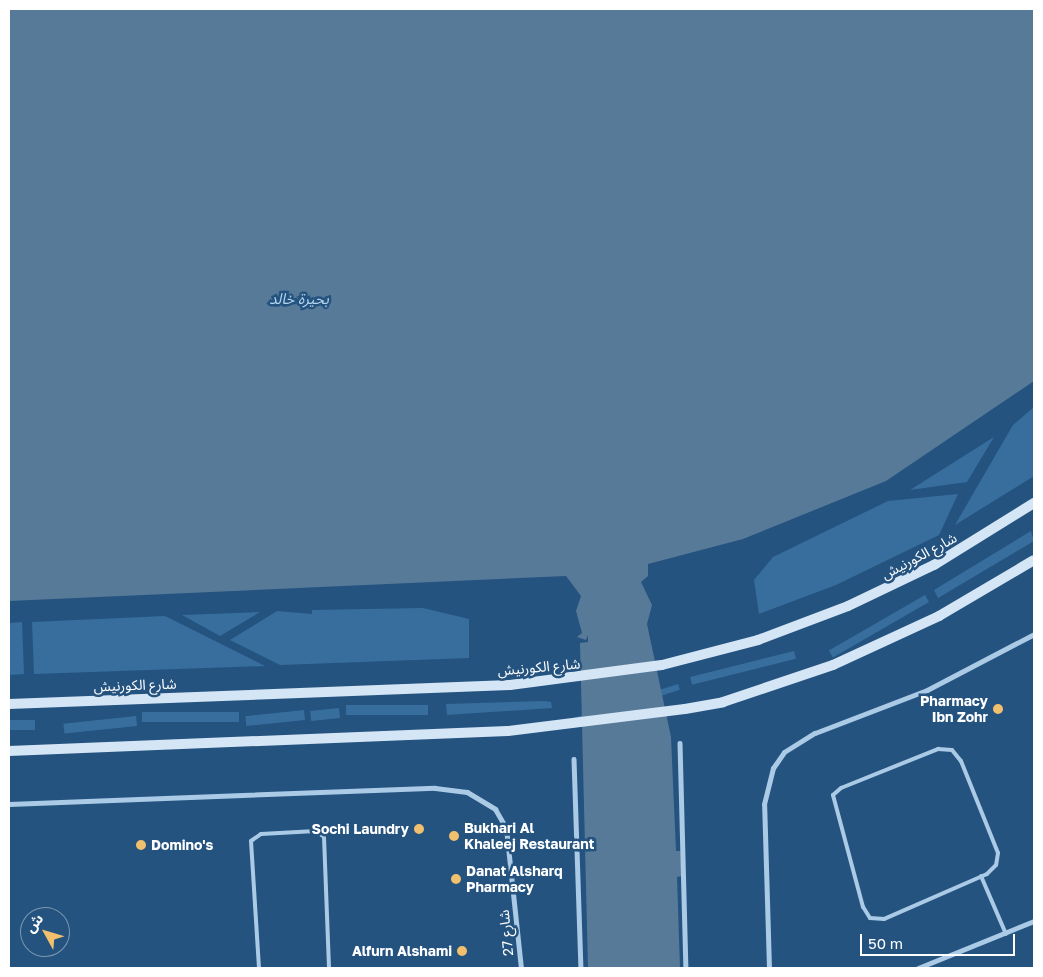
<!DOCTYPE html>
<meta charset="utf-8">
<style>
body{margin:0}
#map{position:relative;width:1043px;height:977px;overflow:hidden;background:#24537f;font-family:"Golos Text","Noto Sans Arabic",sans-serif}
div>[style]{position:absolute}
.green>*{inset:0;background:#386e9d;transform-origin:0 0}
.water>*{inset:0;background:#587a99}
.service>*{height:4px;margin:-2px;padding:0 2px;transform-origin:2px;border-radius:2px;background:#aacae6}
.pedestrian>*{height:4.5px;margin:-2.25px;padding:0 2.25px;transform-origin:2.25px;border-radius:2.25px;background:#aacae6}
.minor>*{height:5px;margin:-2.5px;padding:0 2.5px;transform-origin:2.5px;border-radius:2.5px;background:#aacae6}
.secondary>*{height:10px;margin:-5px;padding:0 5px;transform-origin:5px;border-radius:5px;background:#d4e5f6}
.dots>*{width:14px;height:14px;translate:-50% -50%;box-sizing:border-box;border:2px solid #24537f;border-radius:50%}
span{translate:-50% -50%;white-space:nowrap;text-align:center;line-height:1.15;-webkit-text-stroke:5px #24537f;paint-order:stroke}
.street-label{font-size:14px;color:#fff}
.poi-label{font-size:14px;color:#fff;font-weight:700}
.right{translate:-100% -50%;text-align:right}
.left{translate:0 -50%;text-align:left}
.water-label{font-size:15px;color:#b5d4ee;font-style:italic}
.frame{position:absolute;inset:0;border:10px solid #fff;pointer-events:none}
.north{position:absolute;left:20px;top:907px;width:50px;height:50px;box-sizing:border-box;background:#24537f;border:1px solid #7c98b2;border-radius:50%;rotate:309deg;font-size:14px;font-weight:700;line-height:20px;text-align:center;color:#fff}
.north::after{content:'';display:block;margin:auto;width:18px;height:22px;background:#f1c06e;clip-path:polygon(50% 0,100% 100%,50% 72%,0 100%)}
.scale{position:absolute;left:860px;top:934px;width:155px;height:22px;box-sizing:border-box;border:2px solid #fff;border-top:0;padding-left:6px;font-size:15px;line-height:18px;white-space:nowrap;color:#fff;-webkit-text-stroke:4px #24537f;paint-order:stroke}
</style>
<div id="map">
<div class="green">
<i style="clip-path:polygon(1034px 407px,1034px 476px,955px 525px,1013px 425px)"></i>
<i style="clip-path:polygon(994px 437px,967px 482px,910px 490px)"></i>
<i style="clip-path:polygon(958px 494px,939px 535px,836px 585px,759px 614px,754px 580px,773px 557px,888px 501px)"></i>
<i style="clip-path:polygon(1031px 531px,1034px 541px,938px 598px,934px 590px)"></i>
<i style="left:925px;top:595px;width:8px;height:111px;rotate:60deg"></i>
<i style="clip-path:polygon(423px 608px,469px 619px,469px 658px,280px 665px,230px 640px,277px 611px,312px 614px,312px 610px)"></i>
<i style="clip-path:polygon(260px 612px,220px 636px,182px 615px)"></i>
<i style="clip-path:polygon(165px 616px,265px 666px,34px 674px,32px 622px)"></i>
<i style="clip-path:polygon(22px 622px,24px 674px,9px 675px,9px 623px)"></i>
<i style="left:794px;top:651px;width:8px;height:107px;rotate:76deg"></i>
<i style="left:678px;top:684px;width:6px;height:119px;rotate:72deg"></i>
<i style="clip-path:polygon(545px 701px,551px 702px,552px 708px,447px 715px,446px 704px)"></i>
<i style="left:428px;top:705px;width:10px;height:82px;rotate:90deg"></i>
<i style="left:339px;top:708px;width:10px;height:29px;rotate:84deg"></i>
<i style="left:304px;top:710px;width:10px;height:59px;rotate:84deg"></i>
<i style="left:239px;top:712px;width:10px;height:97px;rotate:90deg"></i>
<i style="left:136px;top:716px;width:10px;height:73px;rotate:84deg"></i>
<i style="left:35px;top:720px;width:10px;height:26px;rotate:90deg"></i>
</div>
<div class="water">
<i style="clip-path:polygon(9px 9px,1034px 9px,1034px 381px,886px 481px,743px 539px,648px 564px,648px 576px,641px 582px,652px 605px,647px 624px,671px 737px,676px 851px,682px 851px,683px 876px,677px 877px,680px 968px,588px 968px,580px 643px,588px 642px,588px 635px,586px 640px,577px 637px,582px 633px,576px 611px,581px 596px,566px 576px,9px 601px)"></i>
</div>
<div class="service">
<i style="left:938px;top:749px;width:14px;rotate:4deg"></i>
<i style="left:952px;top:750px;width:14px;rotate:51deg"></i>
<i style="left:961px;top:761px;width:99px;rotate:68.1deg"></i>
<i style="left:998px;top:853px;width:12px;rotate:99deg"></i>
<i style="left:996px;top:865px;width:13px;rotate:135deg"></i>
<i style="left:987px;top:874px;width:112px;rotate:156.4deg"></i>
<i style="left:884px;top:919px;width:14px;rotate:-176deg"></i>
<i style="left:870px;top:918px;width:13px;rotate:-122deg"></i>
<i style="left:863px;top:907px;width:116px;rotate:-105deg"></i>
<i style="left:833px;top:795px;width:11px;rotate:-41deg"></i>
<i style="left:841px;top:788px;width:105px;rotate:-21.9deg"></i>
<i style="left:981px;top:876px;width:63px;rotate:66.7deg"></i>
<i style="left:259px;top:968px;width:127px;rotate:-93.6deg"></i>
<i style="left:251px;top:841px;width:12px;rotate:-35deg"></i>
<i style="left:261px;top:834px;width:55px;rotate:-3.1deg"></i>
<i style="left:316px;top:831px;width:10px;rotate:37deg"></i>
<i style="left:324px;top:837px;width:131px;rotate:87.8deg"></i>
</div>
<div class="pedestrian">
<i style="left:680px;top:743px;width:225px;rotate:88.5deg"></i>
<i style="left:574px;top:759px;width:209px;rotate:88.1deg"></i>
</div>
<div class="minor">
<i style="left:9px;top:804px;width:426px;rotate:-2.2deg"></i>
<i style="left:435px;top:788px;width:32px;rotate:7deg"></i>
<i style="left:467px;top:792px;width:33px;rotate:31deg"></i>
<i style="left:495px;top:809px;width:22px;rotate:60deg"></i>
<i style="left:506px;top:828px;width:141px;rotate:83.9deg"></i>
<i style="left:769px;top:968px;width:164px;rotate:-91.7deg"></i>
<i style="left:764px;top:804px;width:37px;rotate:-76deg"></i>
<i style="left:773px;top:768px;width:19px;rotate:-55deg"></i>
<i style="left:784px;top:752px;width:36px;rotate:-32deg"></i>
<i style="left:815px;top:733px;width:120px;rotate:-21deg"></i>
<i style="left:927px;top:690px;width:121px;rotate:-27.6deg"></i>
<i style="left:918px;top:968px;width:125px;rotate:-22.1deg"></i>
</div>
<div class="secondary">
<i style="left:9px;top:704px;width:501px;rotate:-2.17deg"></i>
<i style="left:510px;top:685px;width:153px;rotate:-7.5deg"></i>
<i style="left:662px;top:665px;width:99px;rotate:-14.6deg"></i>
<i style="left:758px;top:640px;width:96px;rotate:-20.7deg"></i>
<i style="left:848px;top:606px;width:95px;rotate:-25.5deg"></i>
<i style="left:934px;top:565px;width:118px;rotate:-31.8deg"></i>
<i style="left:9px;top:751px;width:499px;rotate:-2.3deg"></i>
<i style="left:508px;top:731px;width:178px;rotate:-7.1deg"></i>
<i style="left:685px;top:709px;width:39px;rotate:-10deg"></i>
<i style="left:723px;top:702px;width:116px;rotate:-18.6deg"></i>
<i style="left:833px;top:665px;width:117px;rotate:-24.8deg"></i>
<i style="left:939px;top:616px;width:110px;rotate:-30.5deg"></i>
</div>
<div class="dots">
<i style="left:998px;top:709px;background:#f1c06e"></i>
<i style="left:419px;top:829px;background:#f1c06e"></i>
<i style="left:454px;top:836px;background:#f1c06e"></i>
<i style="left:141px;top:845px;background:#f1c06e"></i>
<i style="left:456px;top:879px;background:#f1c06e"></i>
<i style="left:462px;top:951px;background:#f1c06e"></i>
</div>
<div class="street-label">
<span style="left:919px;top:556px;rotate:-28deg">شارع الكورنيش</span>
<span style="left:539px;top:667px;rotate:-5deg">شارع الكورنيش</span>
<span style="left:135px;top:685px;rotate:-2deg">شارع الكورنيش</span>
<span style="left:506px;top:933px;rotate:-96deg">شارع 27</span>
</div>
<div class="poi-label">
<span class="right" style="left:988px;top:709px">Pharmacy<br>Ibn Zohr</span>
<span class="left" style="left:464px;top:836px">Bukhari Al<br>Khaleej Restaurant</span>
<span class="right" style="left:409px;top:829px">Sochi Laundry</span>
<span class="left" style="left:151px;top:845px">Domino's</span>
<span class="left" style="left:466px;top:879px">Danat Alsharq<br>Pharmacy</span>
<span class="right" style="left:452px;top:951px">Alfurn Alshami</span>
</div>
<div class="water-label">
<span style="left:299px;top:299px">بحيرة خالد</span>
</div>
<div class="frame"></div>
<div class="north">ش</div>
<div class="scale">50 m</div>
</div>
